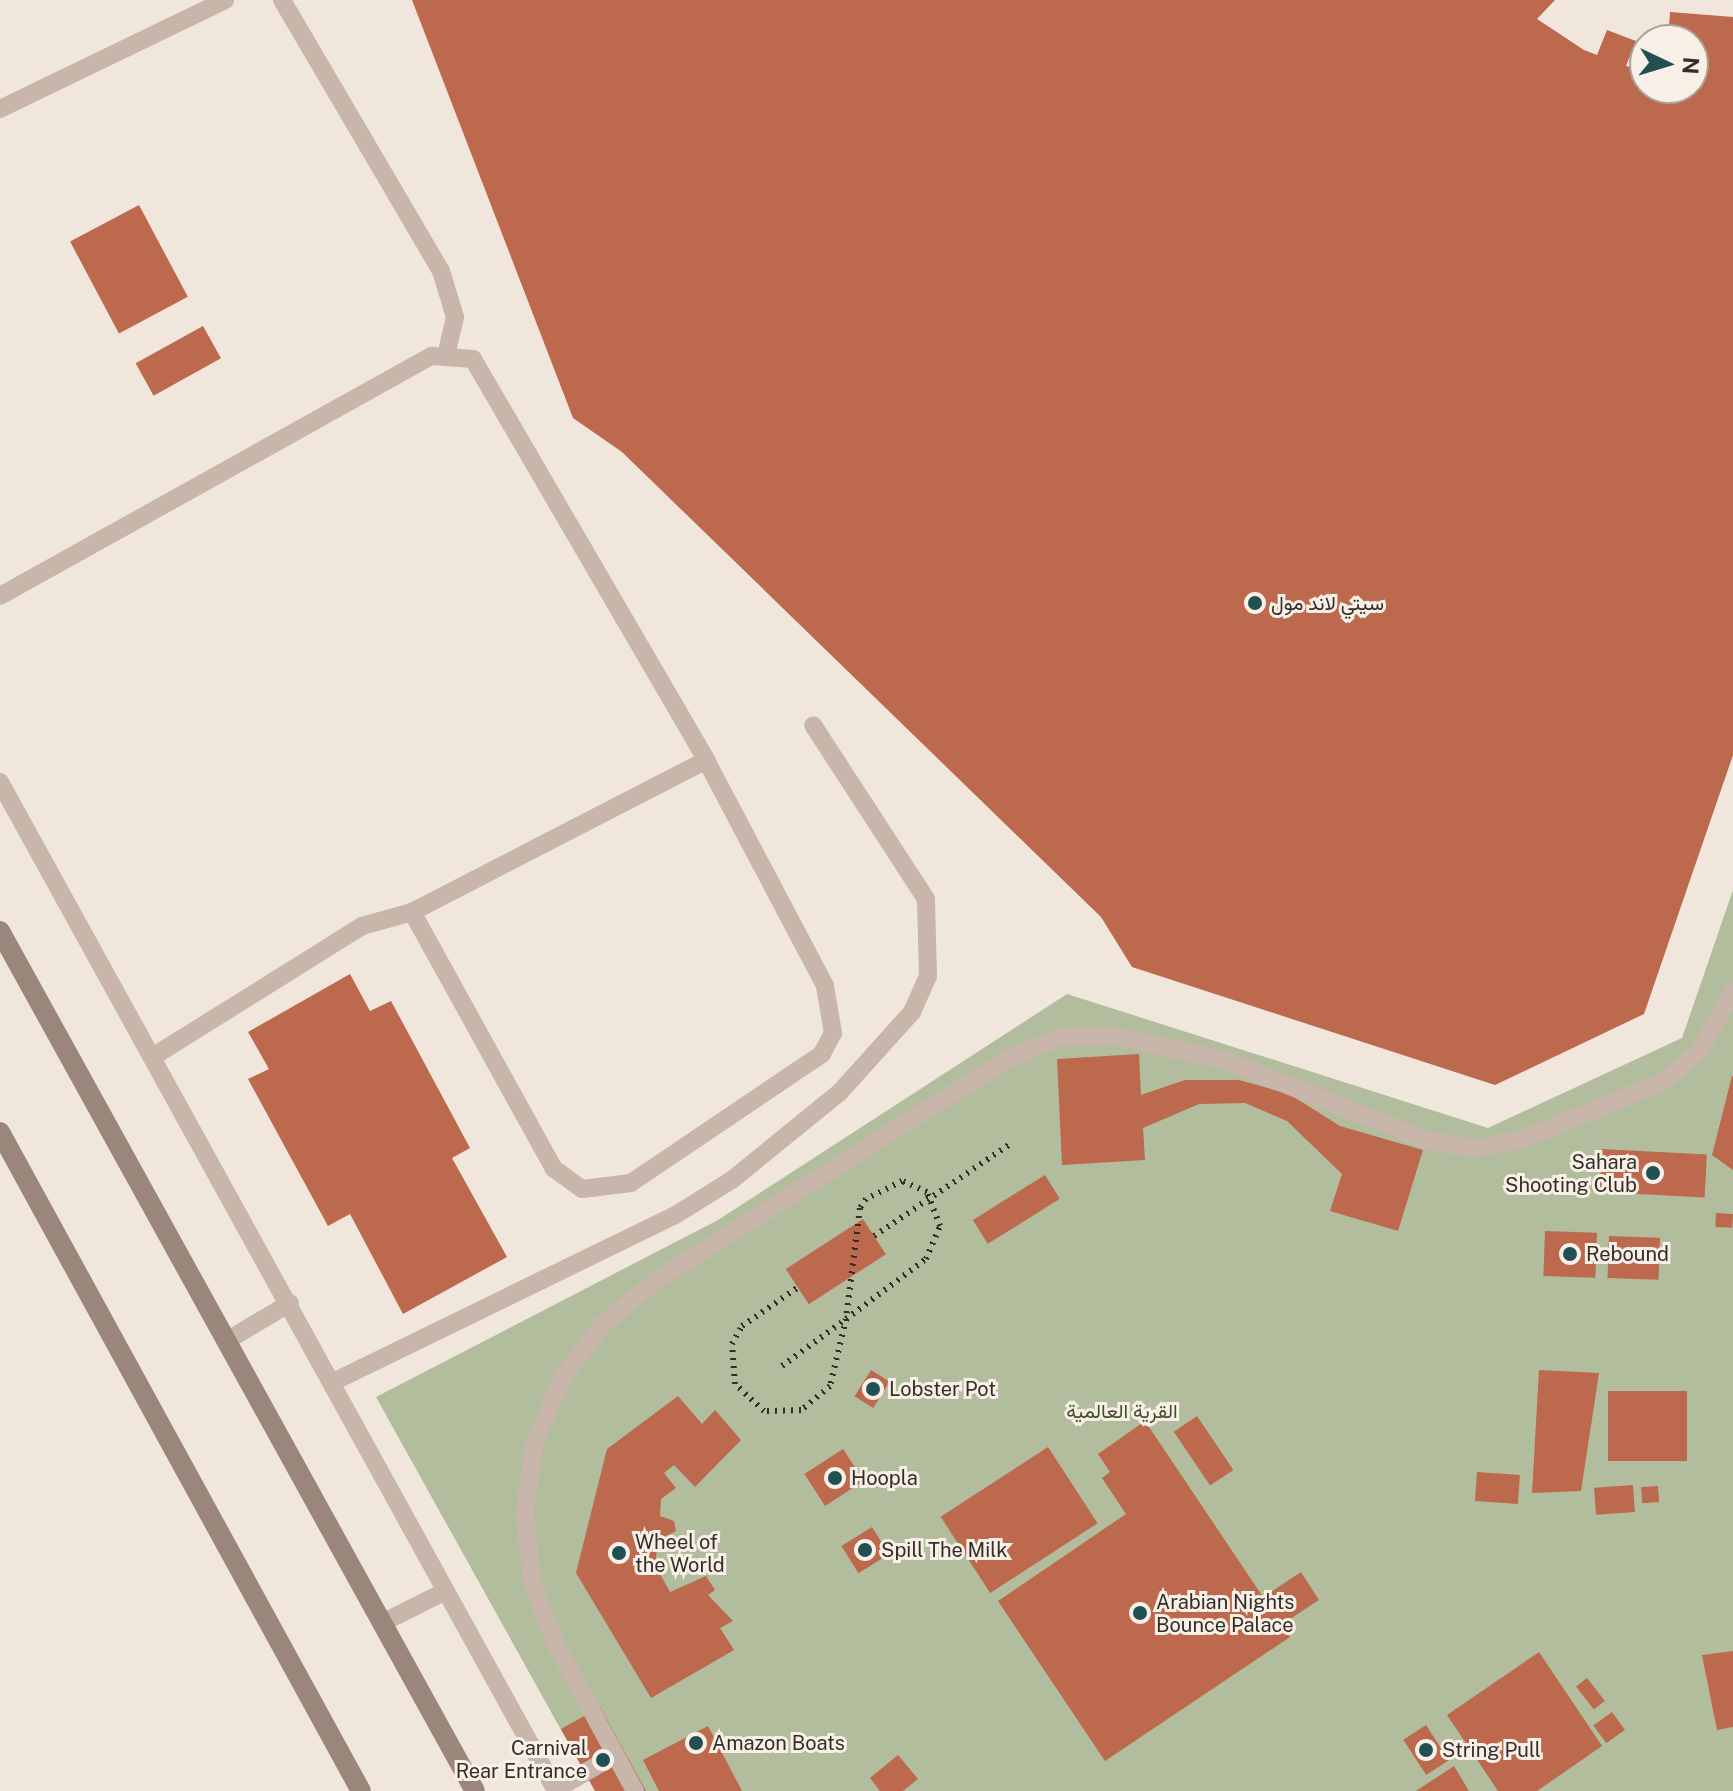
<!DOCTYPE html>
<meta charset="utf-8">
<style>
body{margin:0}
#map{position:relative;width:1733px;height:1791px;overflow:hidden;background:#f0e6dc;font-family:"Public Sans",Vazirmatn,sans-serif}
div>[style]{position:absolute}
.green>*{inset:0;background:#b2bd9d}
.building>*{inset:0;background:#bc694d;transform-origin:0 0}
.lane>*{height:18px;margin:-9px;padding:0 9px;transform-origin:9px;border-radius:9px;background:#c7b6a9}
.secondary>*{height:20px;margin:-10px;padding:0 10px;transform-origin:10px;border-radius:10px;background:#9a867a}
.rail>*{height:6px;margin-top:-3px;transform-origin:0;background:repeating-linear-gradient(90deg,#342c28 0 2px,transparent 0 8px)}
.dots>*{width:22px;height:22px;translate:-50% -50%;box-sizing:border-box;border:4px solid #f8f0e7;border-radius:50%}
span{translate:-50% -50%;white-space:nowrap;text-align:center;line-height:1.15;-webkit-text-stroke:6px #f8f0e7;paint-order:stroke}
.poi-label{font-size:20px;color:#342c28}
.left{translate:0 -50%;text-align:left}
.right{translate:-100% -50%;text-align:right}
.park-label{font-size:20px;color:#43502e}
.north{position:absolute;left:1629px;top:24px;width:80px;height:80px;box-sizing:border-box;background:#f8f0e7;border:2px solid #aaa29b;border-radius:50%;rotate:94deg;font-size:22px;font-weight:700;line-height:32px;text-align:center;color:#342c28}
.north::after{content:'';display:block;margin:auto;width:28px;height:36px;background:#214f52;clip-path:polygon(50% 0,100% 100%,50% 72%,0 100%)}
</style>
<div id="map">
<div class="green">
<i style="clip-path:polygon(1733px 890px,1733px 1791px,595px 1791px,376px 1397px,718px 1220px,1067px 994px,1488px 1128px,1682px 1038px)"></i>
</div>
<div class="building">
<i style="clip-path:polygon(412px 0,1555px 0,1537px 19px,1584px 50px,1597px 55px,1607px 30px,1636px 41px,1626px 66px,1645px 70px,1645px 88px,1693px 88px,1693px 40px,1668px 40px,1670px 12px,1733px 17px,1733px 755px,1644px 1014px,1495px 1085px,1132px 967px,1101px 917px,622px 452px,573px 418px)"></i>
<i style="left:139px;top:205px;width:104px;height:78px;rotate:62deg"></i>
<i style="left:203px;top:326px;width:37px;height:77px;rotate:61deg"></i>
<i style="clip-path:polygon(350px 974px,370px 1011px,391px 1001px,470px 1148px,452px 1158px,507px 1257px,403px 1314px,350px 1214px,328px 1226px,248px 1079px,269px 1069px,248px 1032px)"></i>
<i style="clip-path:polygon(1139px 1054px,1141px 1095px,1185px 1080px,1239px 1080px,1289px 1094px,1340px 1126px,1423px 1150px,1398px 1231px,1330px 1211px,1342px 1174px,1287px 1121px,1245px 1103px,1199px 1104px,1143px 1128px,1145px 1160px,1062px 1165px,1057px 1059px)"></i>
<i style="clip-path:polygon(1732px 1076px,1733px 1076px,1733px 1170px,1712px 1155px)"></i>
<i style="left:1602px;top:1149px;width:105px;height:43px;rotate:3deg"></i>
<i style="left:1045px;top:1175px;width:28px;height:85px;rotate:58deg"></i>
<i style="left:1716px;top:1213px;width:17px;height:14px;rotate:3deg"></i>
<i style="left:863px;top:1219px;width:42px;height:92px;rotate:57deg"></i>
<i style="left:1545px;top:1231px;width:52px;height:45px;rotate:2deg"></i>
<i style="left:1609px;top:1236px;width:51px;height:42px;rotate:2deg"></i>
<i style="left:871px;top:1370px;width:22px;height:31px;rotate:32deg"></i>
<i style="clip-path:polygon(1539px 1370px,1599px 1373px,1581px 1491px,1532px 1493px)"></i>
<i style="left:1687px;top:1391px;width:70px;height:79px;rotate:90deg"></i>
<i style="clip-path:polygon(678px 1396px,702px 1424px,715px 1410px,741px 1440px,695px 1487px,674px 1465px,664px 1473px,676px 1488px,661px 1499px,660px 1516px,674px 1521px,676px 1531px,658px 1540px,655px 1565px,670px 1592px,706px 1576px,715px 1590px,708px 1595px,733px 1621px,720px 1628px,734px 1650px,651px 1698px,576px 1573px,607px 1449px)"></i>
<i style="left:1197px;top:1416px;width:65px;height:28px;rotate:56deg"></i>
<i style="clip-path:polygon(1145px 1421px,1263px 1597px,1301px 1572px,1319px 1600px,1281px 1625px,1290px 1637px,1105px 1761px,998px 1601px,1126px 1514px,1102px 1478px,1110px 1472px,1098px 1454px)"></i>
<i style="left:1048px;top:1447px;width:91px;height:128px;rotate:57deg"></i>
<i style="left:843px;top:1449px;width:38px;height:46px;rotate:57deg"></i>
<i style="left:1477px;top:1472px;width:43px;height:29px;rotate:4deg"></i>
<i style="left:1633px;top:1485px;width:27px;height:39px;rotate:86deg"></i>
<i style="left:1658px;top:1486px;width:16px;height:17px;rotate:86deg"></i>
<i style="left:872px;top:1527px;width:32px;height:36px;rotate:58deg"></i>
<i style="clip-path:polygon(1733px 1651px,1733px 1727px,1717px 1730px,1702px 1655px)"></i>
<i style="clip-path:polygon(1539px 1652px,1602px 1746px,1537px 1791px,1498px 1791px,1447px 1715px)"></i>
<i style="left:1587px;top:1678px;width:29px;height:14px;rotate:52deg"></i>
<i style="clip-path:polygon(600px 1707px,646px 1791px,595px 1791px,561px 1729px)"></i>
<i style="left:1612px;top:1712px;width:22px;height:23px;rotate:54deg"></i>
<i style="left:1426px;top:1725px;width:42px;height:27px;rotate:57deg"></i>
<i style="clip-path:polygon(708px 1726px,742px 1791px,659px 1791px,643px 1760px)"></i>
<i style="clip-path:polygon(898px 1755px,918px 1779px,903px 1791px,880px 1791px,870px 1778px)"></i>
<i style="clip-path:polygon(1454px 1766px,1469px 1791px,1416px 1791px)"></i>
</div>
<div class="lane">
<i style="left:282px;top:0;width:314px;rotate:59.6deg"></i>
<i style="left:441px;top:271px;width:48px;rotate:73.1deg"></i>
<i style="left:455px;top:317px;width:36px;rotate:103deg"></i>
<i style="left:0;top:109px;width:250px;rotate:-25.8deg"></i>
<i style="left:0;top:596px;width:494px;rotate:-29.1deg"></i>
<i style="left:432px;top:356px;width:41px;rotate:4.2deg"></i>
<i style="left:473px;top:359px;width:464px;rotate:59.8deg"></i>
<i style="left:706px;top:760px;width:255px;rotate:62.2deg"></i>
<i style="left:825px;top:986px;width:48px;rotate:80.3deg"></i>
<i style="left:833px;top:1033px;width:24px;rotate:118deg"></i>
<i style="left:822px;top:1054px;width:230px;rotate:146deg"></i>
<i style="left:631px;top:1183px;width:49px;rotate:173deg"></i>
<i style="left:582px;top:1189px;width:34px;rotate:-144deg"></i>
<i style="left:554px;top:1169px;width:294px;rotate:-118.9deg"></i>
<i style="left:0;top:782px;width:1152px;rotate:61.14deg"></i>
<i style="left:154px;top:1056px;width:245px;rotate:-32deg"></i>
<i style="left:362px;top:926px;width:52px;rotate:-15.6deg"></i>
<i style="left:412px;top:912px;width:331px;rotate:-27.3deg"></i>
<i style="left:228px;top:1340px;width:72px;rotate:-30.8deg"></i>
<i style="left:335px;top:1381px;width:377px;rotate:-26deg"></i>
<i style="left:674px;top:1216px;width:70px;rotate:-32.1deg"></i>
<i style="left:733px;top:1179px;width:138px;rotate:-39.1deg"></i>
<i style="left:840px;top:1092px;width:108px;rotate:-48deg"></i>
<i style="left:912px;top:1012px;width:39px;rotate:-66deg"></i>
<i style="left:928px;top:976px;width:77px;rotate:-91.5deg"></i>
<i style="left:926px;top:899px;width:207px;rotate:-123deg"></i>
<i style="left:384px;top:1622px;width:67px;rotate:-26.6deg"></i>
<i style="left:555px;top:1790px;width:69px;rotate:-30.3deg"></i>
<i style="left:635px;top:1791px;width:164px;rotate:-118.4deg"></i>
<i style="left:557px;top:1647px;width:70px;rotate:-111deg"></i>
<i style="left:532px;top:1582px;width:69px;rotate:-95.8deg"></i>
<i style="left:525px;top:1513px;width:69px;rotate:-82.5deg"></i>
<i style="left:534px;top:1445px;width:70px;rotate:-67.4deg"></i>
<i style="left:561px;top:1380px;width:69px;rotate:-53.3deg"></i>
<i style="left:602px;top:1325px;width:69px;rotate:-39.7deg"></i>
<i style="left:655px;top:1281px;width:418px;rotate:-32.2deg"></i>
<i style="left:1009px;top:1058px;width:55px;rotate:-22.4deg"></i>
<i style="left:1060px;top:1037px;width:55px;rotate:-1deg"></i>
<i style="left:1115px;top:1036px;width:112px;rotate:12.4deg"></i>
<i style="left:1224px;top:1060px;width:220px;rotate:21.6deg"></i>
<i style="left:1429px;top:1141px;width:47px;rotate:8.7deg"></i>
<i style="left:1475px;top:1148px;width:47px;rotate:-9.9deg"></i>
<i style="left:1521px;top:1140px;width:156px;rotate:-22.3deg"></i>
<i style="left:1665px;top:1081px;width:47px;rotate:-41.5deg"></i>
<i style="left:1700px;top:1050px;width:67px;rotate:-60.4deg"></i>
</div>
<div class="secondary">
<i style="left:0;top:931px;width:982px;rotate:61.09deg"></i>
<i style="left:0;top:1132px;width:751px;rotate:61.29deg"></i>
</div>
<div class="rail">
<i style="left:874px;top:1236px;width:163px;rotate:-34deg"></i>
<i style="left:782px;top:1366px;width:79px;rotate:-36.3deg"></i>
<i style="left:846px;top:1319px;width:100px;rotate:-36.9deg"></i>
<i style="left:926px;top:1259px;width:36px;rotate:-67deg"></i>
<i style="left:940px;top:1226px;width:36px;rotate:-111deg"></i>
<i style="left:927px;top:1192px;width:27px;rotate:-156deg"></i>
<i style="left:902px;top:1181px;width:40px;rotate:153.4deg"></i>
<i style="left:866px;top:1199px;width:11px;rotate:124deg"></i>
<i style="left:860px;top:1208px;width:112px;rotate:97.2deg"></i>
<i style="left:846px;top:1319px;width:69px;rotate:103.4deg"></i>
<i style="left:830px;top:1386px;width:38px;rotate:140deg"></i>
<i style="left:801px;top:1410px;width:37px;rotate:178deg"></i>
<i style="left:764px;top:1411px;width:40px;rotate:-137deg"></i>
<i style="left:735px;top:1384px;width:40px;rotate:-94.3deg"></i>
<i style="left:732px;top:1344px;width:21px;rotate:-61deg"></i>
<i style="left:742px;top:1326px;width:67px;rotate:-34.6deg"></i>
</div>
<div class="dots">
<i style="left:1255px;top:603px;background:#214f52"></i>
<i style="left:1653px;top:1173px;background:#214f52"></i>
<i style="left:1570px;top:1254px;background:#214f52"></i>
<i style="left:873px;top:1389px;background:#214f52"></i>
<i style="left:835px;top:1478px;background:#214f52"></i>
<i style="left:865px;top:1550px;background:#214f52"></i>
<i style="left:619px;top:1553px;background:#214f52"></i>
<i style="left:1140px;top:1613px;background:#214f52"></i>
<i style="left:696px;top:1743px;background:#214f52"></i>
<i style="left:1426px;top:1750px;background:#214f52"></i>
<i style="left:603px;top:1760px;background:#214f52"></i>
</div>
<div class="poi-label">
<span class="left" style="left:1271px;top:603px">سيتي لاند مول</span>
<span class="right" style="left:1637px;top:1174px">Sahara<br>Shooting Club</span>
<span class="left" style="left:1586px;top:1254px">Rebound</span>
<span class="left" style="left:889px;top:1389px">Lobster Pot</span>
<span class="left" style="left:851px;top:1478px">Hoopla</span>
<span class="left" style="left:635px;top:1554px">Wheel of<br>the World</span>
<span class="left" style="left:881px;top:1550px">Spill The Milk</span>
<span class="left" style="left:1156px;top:1614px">Arabian Nights<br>Bounce Palace</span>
<span class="left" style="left:712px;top:1743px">Amazon Boats</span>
<span class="right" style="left:587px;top:1760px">Carnival<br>Rear Entrance</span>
<span class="left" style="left:1442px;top:1750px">String Pull</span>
</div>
<div class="park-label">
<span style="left:1122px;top:1411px">القرية العالمية</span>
</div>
<div class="north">N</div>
</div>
